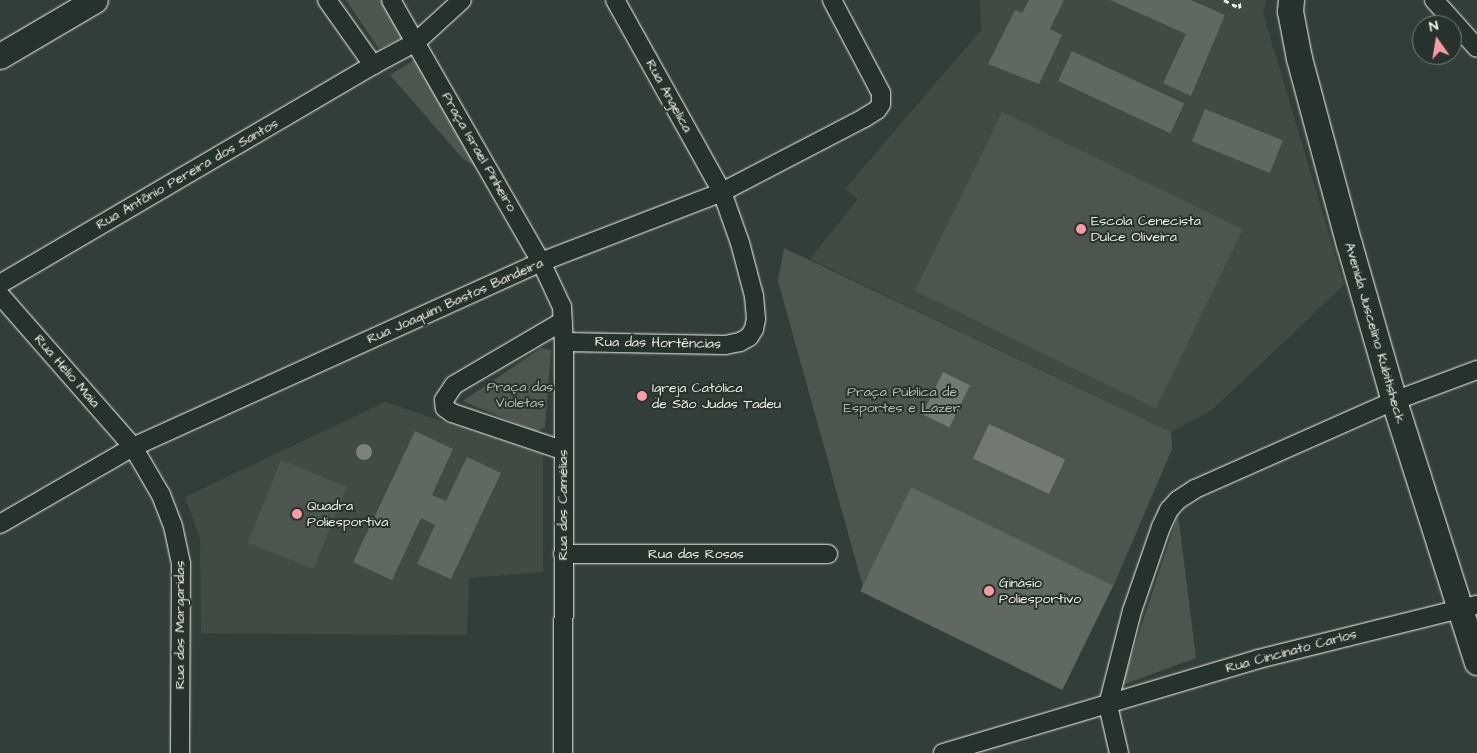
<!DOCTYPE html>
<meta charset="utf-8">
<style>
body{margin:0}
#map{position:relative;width:1477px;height:753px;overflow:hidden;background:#323e38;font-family:"Architects Daughter",sans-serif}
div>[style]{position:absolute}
.built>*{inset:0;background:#404b44}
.green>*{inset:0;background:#4c564f;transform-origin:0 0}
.water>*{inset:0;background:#727972;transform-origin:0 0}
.building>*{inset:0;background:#5f6861;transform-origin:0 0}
.path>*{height:3px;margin-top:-1.5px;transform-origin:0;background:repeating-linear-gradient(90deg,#f4f1e8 0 5px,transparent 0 9px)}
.roads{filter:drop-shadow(0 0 1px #f4f1e8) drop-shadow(0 0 1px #f4f1e8)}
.street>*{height:18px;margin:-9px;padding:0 9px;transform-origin:9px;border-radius:9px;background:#26332d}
.secondary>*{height:25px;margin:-12.5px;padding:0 12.5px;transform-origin:12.5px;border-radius:12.5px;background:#26332d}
.trees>*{width:16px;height:16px;margin:-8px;border-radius:50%;background:#7c837b}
.dots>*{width:14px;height:14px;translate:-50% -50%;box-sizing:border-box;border:2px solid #26332d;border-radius:50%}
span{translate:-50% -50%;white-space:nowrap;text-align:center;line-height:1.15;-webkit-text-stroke:4px #26332d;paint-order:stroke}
.street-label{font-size:14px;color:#f4f1e8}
.poi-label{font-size:14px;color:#f4f1e8}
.left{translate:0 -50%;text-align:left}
.park-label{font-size:14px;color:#b9bbb2}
.north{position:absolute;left:1412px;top:15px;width:50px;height:50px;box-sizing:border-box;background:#26332d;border:1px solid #787f78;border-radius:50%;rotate:347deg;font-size:14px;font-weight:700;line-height:20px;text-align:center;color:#f4f1e8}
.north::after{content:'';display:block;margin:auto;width:18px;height:22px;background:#ff9aa2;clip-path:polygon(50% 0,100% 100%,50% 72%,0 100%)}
</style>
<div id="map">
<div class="built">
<i style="clip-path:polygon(980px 0,1266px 0,1263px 13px,1344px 285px,1212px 410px,1171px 432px,810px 259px,858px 199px,845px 189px,981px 30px)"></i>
<i style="clip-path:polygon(385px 402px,543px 455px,543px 572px,469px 578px,467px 635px,201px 633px,200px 539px,185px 497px)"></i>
</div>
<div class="green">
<i style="clip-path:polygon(346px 0,380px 0,403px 37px,379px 49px)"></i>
<i style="clip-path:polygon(419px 57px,477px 167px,463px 159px,390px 75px)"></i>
<i style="left:1002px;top:112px;width:268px;height:199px;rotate:26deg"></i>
<i style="clip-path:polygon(784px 248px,1171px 432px,1172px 449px,1113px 587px,911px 487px,865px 594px,778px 281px)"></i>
<i style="clip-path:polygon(541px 348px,551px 350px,545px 427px,537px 432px,463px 401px)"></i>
<i style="left:281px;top:460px;width:71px;height:89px;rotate:22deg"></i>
<i style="clip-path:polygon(1178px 514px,1196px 658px,1122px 685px)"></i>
</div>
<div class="water">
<i style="left:943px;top:372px;width:30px;height:47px;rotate:26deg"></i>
<i style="left:989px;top:424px;width:84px;height:38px;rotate:25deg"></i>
</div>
<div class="building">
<i style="clip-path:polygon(1029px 0,1064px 0,1050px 29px,1062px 35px,1039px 84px,988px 64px,1015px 10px,1022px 13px)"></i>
<i style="clip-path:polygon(1110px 0,1191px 0,1225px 15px,1191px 96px,1163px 83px,1186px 34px)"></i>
<i style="left:1072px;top:51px;width:124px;height:33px;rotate:25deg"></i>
<i style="left:1205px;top:109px;width:84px;height:35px;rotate:22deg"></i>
<i style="clip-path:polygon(415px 431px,453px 449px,432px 495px,446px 501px,467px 457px,501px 473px,451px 579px,417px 564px,435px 525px,421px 518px,392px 580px,353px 562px)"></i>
<i style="left:911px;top:487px;width:225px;height:116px;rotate:26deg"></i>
</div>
<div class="path">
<i style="left:1224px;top:0;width:18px;rotate:27deg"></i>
<i style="left:1240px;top:8px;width:8px;rotate:-97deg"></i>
</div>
<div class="roads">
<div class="street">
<i style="left:327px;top:0;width:80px;rotate:54.7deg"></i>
<i style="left:391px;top:0;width:302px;rotate:60.2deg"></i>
<i style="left:541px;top:262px;width:50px;rotate:65deg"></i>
<i style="left:562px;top:307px;width:35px;rotate:87deg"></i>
<i style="left:564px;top:342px;width:411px;rotate:90.1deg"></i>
<i style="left:1434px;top:0;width:64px;rotate:48.1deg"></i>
<i style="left:0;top:284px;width:433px;rotate:-30.4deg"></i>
<i style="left:373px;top:65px;width:49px;rotate:-28.1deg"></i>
<i style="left:416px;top:42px;width:62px;rotate:-42.4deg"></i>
<i style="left:0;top:295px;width:202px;rotate:48.8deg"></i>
<i style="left:133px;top:447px;width:56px;rotate:59.7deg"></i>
<i style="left:161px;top:495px;width:33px;rotate:69deg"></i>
<i style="left:173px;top:526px;width:39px;rotate:78deg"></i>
<i style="left:181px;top:564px;width:189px;rotate:90.3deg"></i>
<i style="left:564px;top:342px;width:161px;rotate:1.1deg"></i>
<i style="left:725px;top:345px;width:15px;rotate:-11deg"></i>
<i style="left:740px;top:342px;width:10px;rotate:-29deg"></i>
<i style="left:749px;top:337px;width:9px;rotate:-58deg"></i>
<i style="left:754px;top:329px;width:10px;rotate:-79deg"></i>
<i style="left:756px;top:319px;width:23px;rotate:-95deg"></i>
<i style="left:754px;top:296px;width:55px;rotate:-104.8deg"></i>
<i style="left:740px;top:243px;width:54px;rotate:-109.4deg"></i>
<i style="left:722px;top:192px;width:220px;rotate:-119.1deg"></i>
<i style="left:562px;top:450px;width:116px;rotate:-161.4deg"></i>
<i style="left:452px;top:413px;width:9px;rotate:-144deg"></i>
<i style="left:445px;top:408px;width:8px;rotate:-97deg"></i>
<i style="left:444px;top:400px;width:18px;rotate:-56deg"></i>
<i style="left:454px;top:385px;width:126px;rotate:-30.4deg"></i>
<i style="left:0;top:524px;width:154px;rotate:-30.1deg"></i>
<i style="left:133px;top:447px;width:448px;rotate:-24.4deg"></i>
<i style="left:541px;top:262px;width:194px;rotate:-21.1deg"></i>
<i style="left:722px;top:192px;width:160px;rotate:-27.5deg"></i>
<i style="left:864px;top:118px;width:15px;rotate:-32deg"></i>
<i style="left:877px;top:110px;width:7px;rotate:-56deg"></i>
<i style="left:881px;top:104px;width:11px;rotate:-90deg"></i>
<i style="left:881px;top:93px;width:105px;rotate:-117.8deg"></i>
<i style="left:563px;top:554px;width:265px"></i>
<i style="left:943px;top:753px;width:329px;rotate:-16.6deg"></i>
<i style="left:1258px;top:659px;width:226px;rotate:-13.9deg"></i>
<i style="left:1119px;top:753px;width:49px;rotate:-102.9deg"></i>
<i style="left:1108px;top:705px;width:97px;rotate:-75.7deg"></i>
<i style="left:1132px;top:611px;width:89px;rotate:-71deg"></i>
<i style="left:1161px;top:527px;width:19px;rotate:-65deg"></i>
<i style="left:1169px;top:510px;width:13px;rotate:-48deg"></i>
<i style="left:1178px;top:500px;width:20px;rotate:-33deg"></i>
<i style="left:1195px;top:489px;width:218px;rotate:-23.9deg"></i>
<i style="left:1394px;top:401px;width:89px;rotate:-20.5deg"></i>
</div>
<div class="secondary">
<i style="left:1291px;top:0;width:11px;rotate:95deg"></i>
<i style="left:1290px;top:11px;width:48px;rotate:79.2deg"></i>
<i style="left:1299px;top:58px;width:193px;rotate:75deg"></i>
<i style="left:1349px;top:244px;width:163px;rotate:74deg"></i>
<i style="left:1394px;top:401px;width:274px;rotate:72.4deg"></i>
<i style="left:0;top:56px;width:110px;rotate:-30.5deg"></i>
</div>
</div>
<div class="trees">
<i style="left:364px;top:452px"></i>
</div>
<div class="dots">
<i style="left:1081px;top:229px;background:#ff9aa2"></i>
<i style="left:642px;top:396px;background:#ff9aa2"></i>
<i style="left:297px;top:514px;background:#ff9aa2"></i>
<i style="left:989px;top:591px;background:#ff9aa2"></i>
</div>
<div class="street-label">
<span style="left:669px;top:96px;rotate:61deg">Rua Angelica</span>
<span style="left:479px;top:152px;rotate:60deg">Praça Israel Pinheiro</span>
<span style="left:187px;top:174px;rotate:-30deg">Rua Antônio Pereira dos Santos</span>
<span style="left:455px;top:301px;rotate:-24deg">Rua Joaquim Bastos Bandeira</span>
<span style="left:1375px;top:333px;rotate:74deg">Avenida Juscelino Kubitisheck</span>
<span style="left:658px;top:343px;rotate:1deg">Rua das Hortências</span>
<span style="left:67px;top:371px;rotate:49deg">Rua Hélio Maia</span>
<span style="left:563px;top:505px;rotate:-90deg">Rua das Camélias</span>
<span style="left:696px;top:554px">Rua das Rosas</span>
<span style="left:180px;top:625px;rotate:-90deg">Rua das Margaridas</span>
<span style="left:1291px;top:651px;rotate:-15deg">Rua Cincinato Carlos</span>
</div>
<div class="poi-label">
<span class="left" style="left:1091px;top:229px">Escola Cenecista<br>Dulce Oliveira</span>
<span class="left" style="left:652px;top:396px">Igreja Católica<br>de São Judas Tadeu</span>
<span class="left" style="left:307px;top:514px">Quadra<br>Poliesportiva</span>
<span class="left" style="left:999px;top:591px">Ginásio<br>Poliesportivo</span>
</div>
<div class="park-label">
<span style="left:520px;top:395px">Praça das<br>Violetas</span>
<span style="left:902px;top:400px">Praça Pública de<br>Esportes e Lazer</span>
</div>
<div class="north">N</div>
</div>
